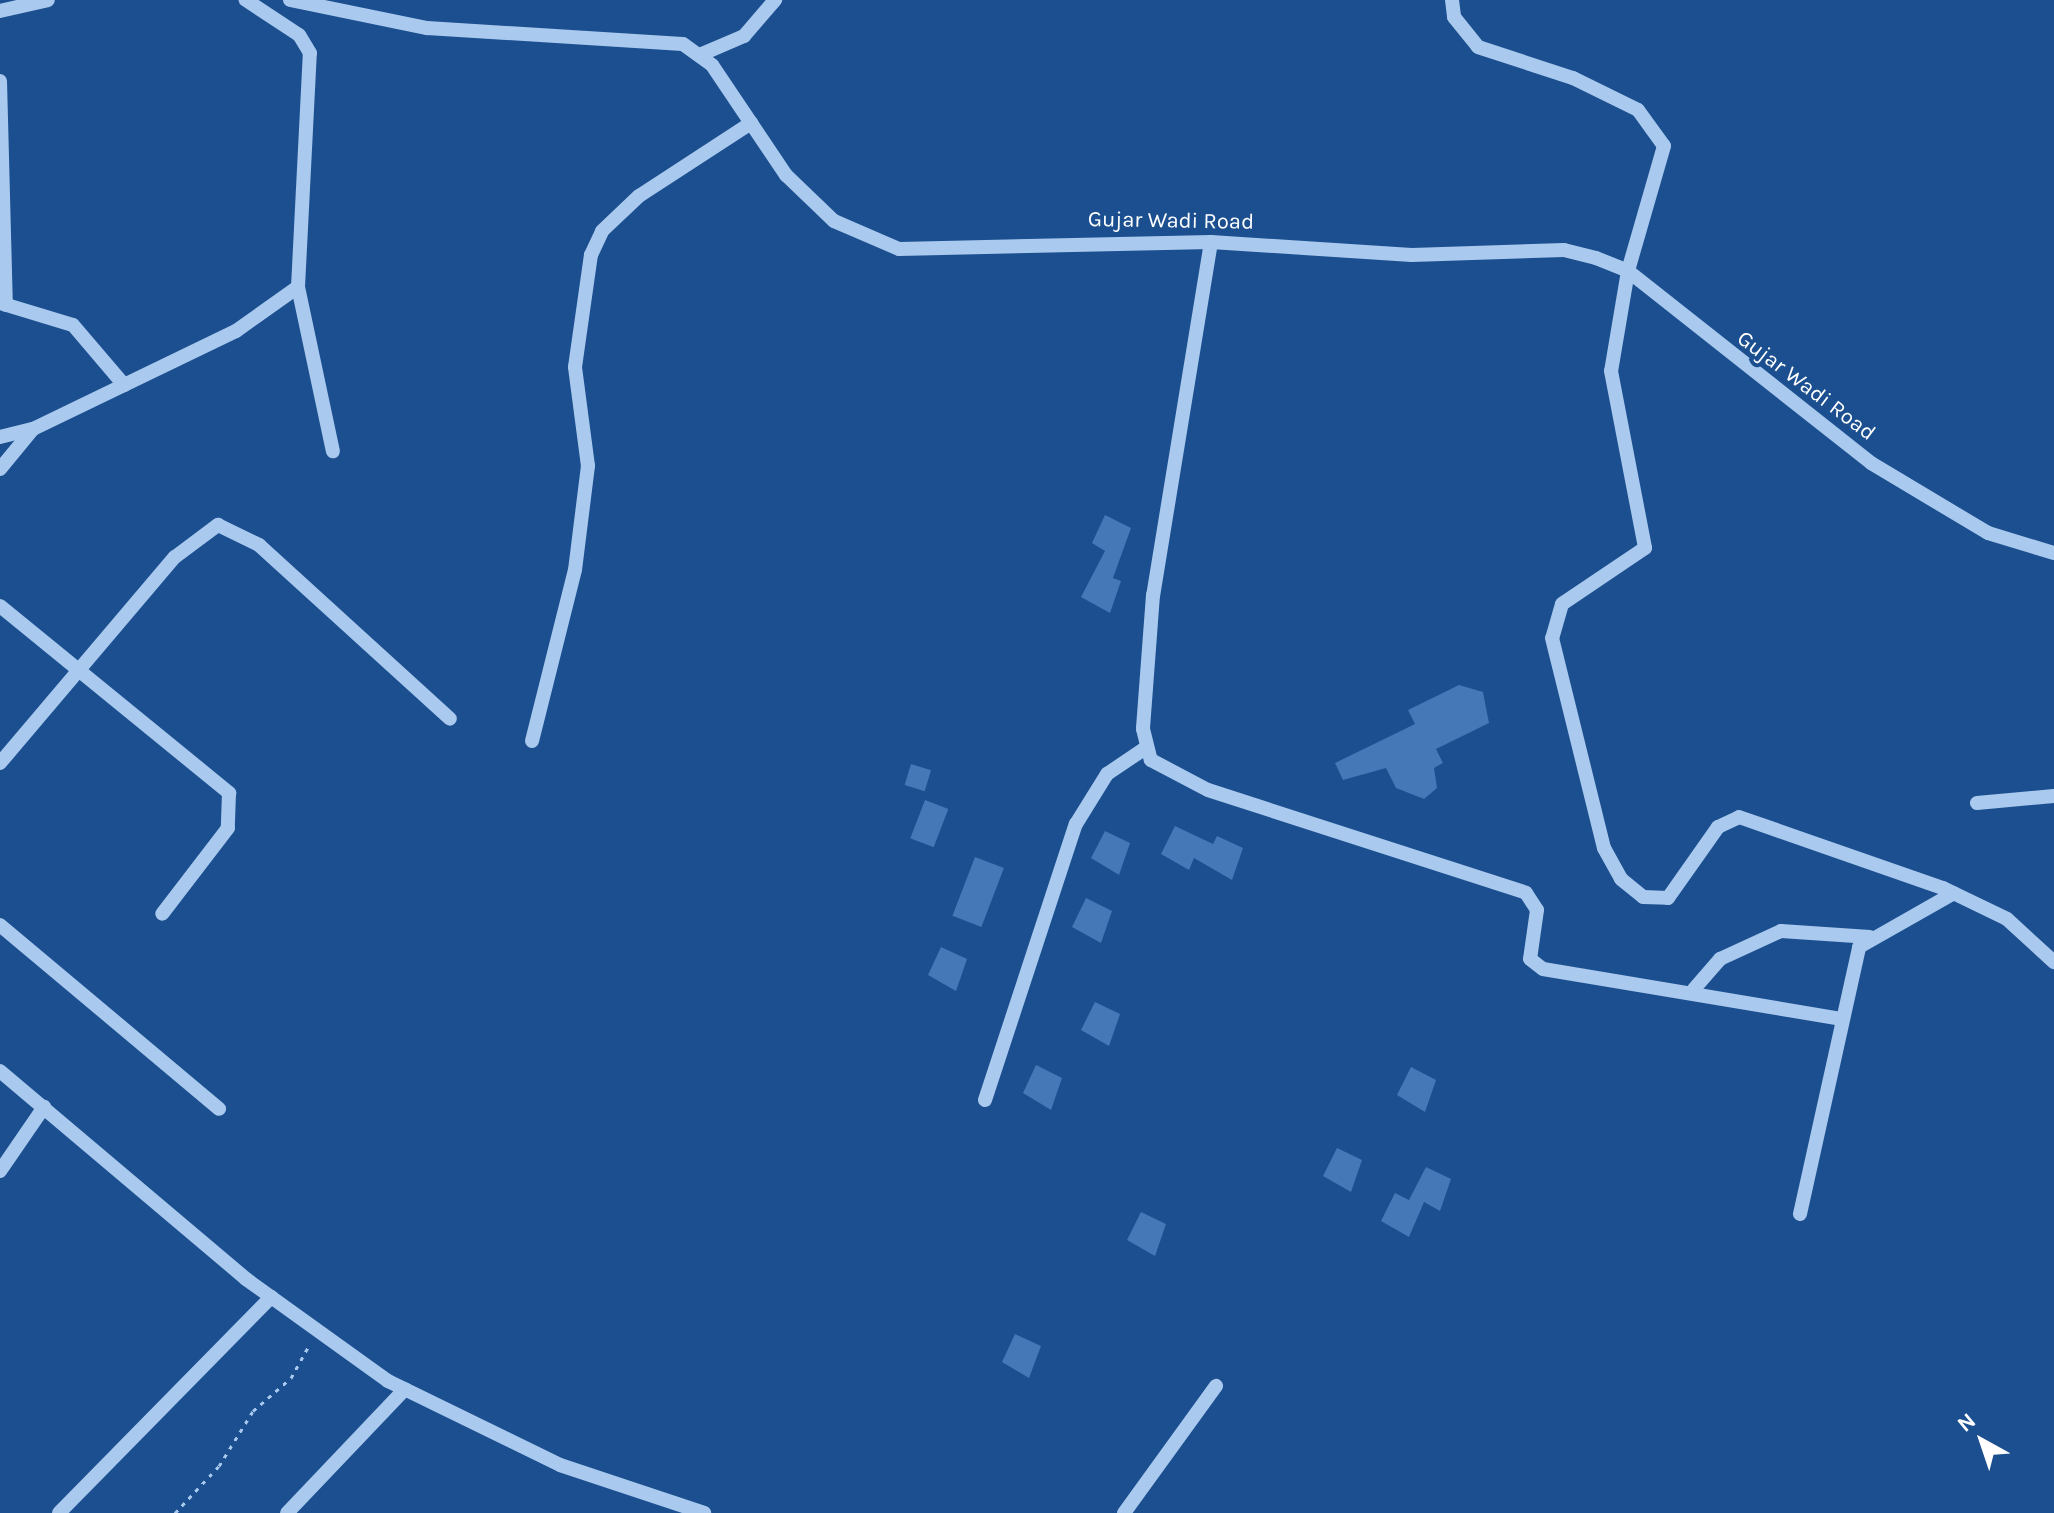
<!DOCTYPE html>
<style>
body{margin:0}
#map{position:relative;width:2054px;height:1513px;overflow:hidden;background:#1b4f8f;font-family:Karla,sans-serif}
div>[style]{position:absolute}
.building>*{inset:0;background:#4478b7;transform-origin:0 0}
.path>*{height:3px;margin-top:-1.5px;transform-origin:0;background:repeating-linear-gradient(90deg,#a9c9ee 0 4px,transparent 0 10px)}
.minor>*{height:14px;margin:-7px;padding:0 7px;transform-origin:7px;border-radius:7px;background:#a9c9ee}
span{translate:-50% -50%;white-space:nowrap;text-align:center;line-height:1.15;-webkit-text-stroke:8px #1b4f8f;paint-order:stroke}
.street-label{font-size:22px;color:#fff}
.north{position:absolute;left:1942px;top:1401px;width:80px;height:80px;-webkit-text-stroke:6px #1b4f8f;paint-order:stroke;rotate:320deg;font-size:22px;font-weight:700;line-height:32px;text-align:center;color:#fff}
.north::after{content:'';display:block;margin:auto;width:28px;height:36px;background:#fff;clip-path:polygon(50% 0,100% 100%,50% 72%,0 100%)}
</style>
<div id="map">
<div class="building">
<i style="clip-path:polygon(1105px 515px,1131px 528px,1113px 578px,1121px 581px,1110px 613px,1081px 597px,1105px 551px,1092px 543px)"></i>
<i style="clip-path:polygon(1459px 685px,1483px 692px,1489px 723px,1436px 749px,1443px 763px,1434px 768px,1437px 788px,1424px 799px,1396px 788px,1386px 768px,1343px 780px,1335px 763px,1415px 724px,1408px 710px)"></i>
<i style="left:911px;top:764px;width:21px;height:22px;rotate:17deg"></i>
<i style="left:925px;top:800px;width:25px;height:41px;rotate:21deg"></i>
<i style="clip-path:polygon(1175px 826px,1213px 844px,1217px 836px,1243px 848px,1232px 880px,1194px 858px,1189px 870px,1161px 854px)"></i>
<i style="clip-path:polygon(1105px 831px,1130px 843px,1119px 875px,1091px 858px)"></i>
<i style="left:975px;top:857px;width:31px;height:63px;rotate:21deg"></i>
<i style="clip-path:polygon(1086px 898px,1112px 911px,1101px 943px,1072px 927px)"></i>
<i style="clip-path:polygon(941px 947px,967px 959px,956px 991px,928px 975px)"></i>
<i style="clip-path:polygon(1095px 1002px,1120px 1014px,1109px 1046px,1081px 1030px)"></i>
<i style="clip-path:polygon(1036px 1065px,1062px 1078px,1051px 1110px,1023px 1093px)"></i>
<i style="clip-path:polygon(1411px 1067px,1436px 1080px,1425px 1112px,1397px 1095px)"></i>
<i style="clip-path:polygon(1337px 1148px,1362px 1160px,1351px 1192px,1323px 1176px)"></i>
<i style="clip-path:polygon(1426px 1167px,1451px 1179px,1440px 1211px,1424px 1202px,1409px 1237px,1381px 1221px,1395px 1193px,1409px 1200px)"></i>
<i style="clip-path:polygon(1141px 1212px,1166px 1224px,1155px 1256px,1127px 1240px)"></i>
<i style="clip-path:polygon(1015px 1334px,1041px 1346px,1029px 1378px,1002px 1362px)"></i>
</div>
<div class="path">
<i style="left:175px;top:1513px;width:64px;rotate:-46.9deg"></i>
<i style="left:219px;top:1466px;width:65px;rotate:-58.3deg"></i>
<i style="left:253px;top:1411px;width:50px;rotate:-41deg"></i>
<i style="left:291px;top:1378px;width:38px;rotate:-61deg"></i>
</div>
<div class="minor">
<i style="left:290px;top:0;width:140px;rotate:11.6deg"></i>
<i style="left:427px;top:28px;width:256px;rotate:3.6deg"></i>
<i style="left:683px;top:44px;width:36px;rotate:36deg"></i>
<i style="left:712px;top:65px;width:133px;rotate:56.1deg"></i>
<i style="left:786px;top:175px;width:66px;rotate:43.8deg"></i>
<i style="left:834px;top:221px;width:71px;rotate:23.3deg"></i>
<i style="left:899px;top:249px;width:312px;rotate:-1.3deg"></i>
<i style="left:1211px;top:242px;width:201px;rotate:3.7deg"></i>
<i style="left:1412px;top:255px;width:152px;rotate:-1.9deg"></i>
<i style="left:1564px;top:250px;width:33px;rotate:14deg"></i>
<i style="left:1596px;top:258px;width:35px;rotate:22deg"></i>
<i style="left:1628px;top:271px;width:310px;rotate:38.3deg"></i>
<i style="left:1871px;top:463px;width:136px;rotate:30.9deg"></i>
<i style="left:1988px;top:533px;width:69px;rotate:16.9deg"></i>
<i style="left:1452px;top:0;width:17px;rotate:83deg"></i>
<i style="left:1454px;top:17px;width:38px;rotate:51deg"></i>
<i style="left:1478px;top:47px;width:100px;rotate:18.1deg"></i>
<i style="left:1573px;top:78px;width:72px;rotate:26.2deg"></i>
<i style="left:1638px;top:110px;width:44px;rotate:54.2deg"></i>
<i style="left:1664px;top:146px;width:130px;rotate:106.1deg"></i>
<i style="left:1628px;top:271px;width:101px;rotate:99.6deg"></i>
<i style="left:1611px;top:371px;width:180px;rotate:79.1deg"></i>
<i style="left:1645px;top:548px;width:100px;rotate:146deg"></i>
<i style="left:1562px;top:604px;width:35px;rotate:106deg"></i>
<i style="left:1552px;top:638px;width:216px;rotate:76.1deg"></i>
<i style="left:1604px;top:848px;width:35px;rotate:61deg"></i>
<i style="left:1621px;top:879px;width:28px;rotate:39deg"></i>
<i style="left:1643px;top:897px;width:25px;rotate:2deg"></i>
<i style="left:1668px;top:898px;width:87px;rotate:-54.8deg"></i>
<i style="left:1718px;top:827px;width:23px;rotate:-25deg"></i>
<i style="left:1739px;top:817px;width:216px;rotate:19.2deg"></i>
<i style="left:1943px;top:888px;width:71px;rotate:25.8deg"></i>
<i style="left:2007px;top:919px;width:64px;rotate:42.5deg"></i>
<i style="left:0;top:11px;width:49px;rotate:-12.9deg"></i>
<i style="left:702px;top:54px;width:46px;rotate:-23.2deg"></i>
<i style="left:744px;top:36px;width:48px;rotate:-49.3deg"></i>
<i style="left:0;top:81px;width:224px;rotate:88.5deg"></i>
<i style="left:1211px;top:242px;width:358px;rotate:99.3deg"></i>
<i style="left:1153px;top:595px;width:134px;rotate:94.3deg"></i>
<i style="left:1143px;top:729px;width:32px;rotate:76deg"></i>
<i style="left:1151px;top:760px;width:64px;rotate:27.8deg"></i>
<i style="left:1208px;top:790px;width:334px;rotate:17.9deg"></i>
<i style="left:1526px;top:893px;width:20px;rotate:57deg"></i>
<i style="left:1537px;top:910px;width:49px;rotate:98.1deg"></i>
<i style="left:1530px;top:959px;width:16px;rotate:38deg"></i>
<i style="left:1543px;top:969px;width:302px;rotate:9.5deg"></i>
<i style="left:298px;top:287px;width:168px;rotate:78deg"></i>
<i style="left:0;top:303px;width:76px;rotate:16.8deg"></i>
<i style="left:73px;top:325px;width:79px;rotate:49.6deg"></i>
<i style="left:0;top:437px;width:34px;rotate:-14deg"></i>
<i style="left:33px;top:429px;width:225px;rotate:-25.8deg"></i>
<i style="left:236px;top:331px;width:76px;rotate:-35.4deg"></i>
<i style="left:298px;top:287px;width:234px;rotate:-87.1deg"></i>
<i style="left:310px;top:53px;width:21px;rotate:-121deg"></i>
<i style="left:299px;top:35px;width:64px;rotate:-146.6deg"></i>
<i style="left:0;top:469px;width:52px;rotate:-50.5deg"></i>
<i style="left:0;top:606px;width:296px;rotate:39.2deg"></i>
<i style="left:229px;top:793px;width:35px;rotate:92deg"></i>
<i style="left:228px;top:828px;width:108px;rotate:127.5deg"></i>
<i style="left:532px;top:741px;width:176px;rotate:-75.9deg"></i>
<i style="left:575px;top:570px;width:105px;rotate:-82.9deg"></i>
<i style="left:588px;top:466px;width:100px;rotate:-97.5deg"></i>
<i style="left:575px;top:367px;width:113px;rotate:-81.9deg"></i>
<i style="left:591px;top:255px;width:26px;rotate:-65deg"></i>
<i style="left:602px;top:231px;width:51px;rotate:-43.4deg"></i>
<i style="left:639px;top:196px;width:134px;rotate:-33.1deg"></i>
<i style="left:0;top:763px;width:270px;rotate:-49.7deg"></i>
<i style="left:175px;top:557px;width:54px;rotate:-36.7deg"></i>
<i style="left:218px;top:525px;width:46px;rotate:26deg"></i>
<i style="left:259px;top:545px;width:258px;rotate:42.3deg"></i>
<i style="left:1977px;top:803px;width:77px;rotate:-5.2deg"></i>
<i style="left:0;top:925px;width:286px;rotate:40deg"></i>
<i style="left:1694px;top:989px;width:40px;rotate:-49deg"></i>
<i style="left:1720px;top:959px;width:67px;rotate:-24.7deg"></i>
<i style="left:1781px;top:931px;width:89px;rotate:3.9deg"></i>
<i style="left:0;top:1071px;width:322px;rotate:40.2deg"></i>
<i style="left:246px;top:1279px;width:175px;rotate:35.7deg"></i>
<i style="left:388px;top:1381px;width:191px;rotate:26deg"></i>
<i style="left:560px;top:1465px;width:152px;rotate:18.4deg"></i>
<i style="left:985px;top:1100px;width:291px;rotate:-71.8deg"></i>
<i style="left:1076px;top:824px;width:59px;rotate:-58.2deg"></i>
<i style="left:1107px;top:774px;width:45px;rotate:-34deg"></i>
<i style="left:0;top:1171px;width:78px;rotate:-55.5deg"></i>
<i style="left:1800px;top:1214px;width:273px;rotate:-77.5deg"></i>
<i style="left:1859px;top:947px;width:109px;rotate:-29.6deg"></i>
<i style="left:59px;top:1513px;width:303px;rotate:-45.5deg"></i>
<i style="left:287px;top:1513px;width:171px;rotate:-46.4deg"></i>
<i style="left:1124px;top:1513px;width:157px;rotate:-54.1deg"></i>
</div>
<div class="street-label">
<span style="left:1171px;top:221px;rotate:1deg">Gujar Wadi Road</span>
<span style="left:1806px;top:386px;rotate:37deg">Gujar Wadi Road</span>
</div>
<div class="north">N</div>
</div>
